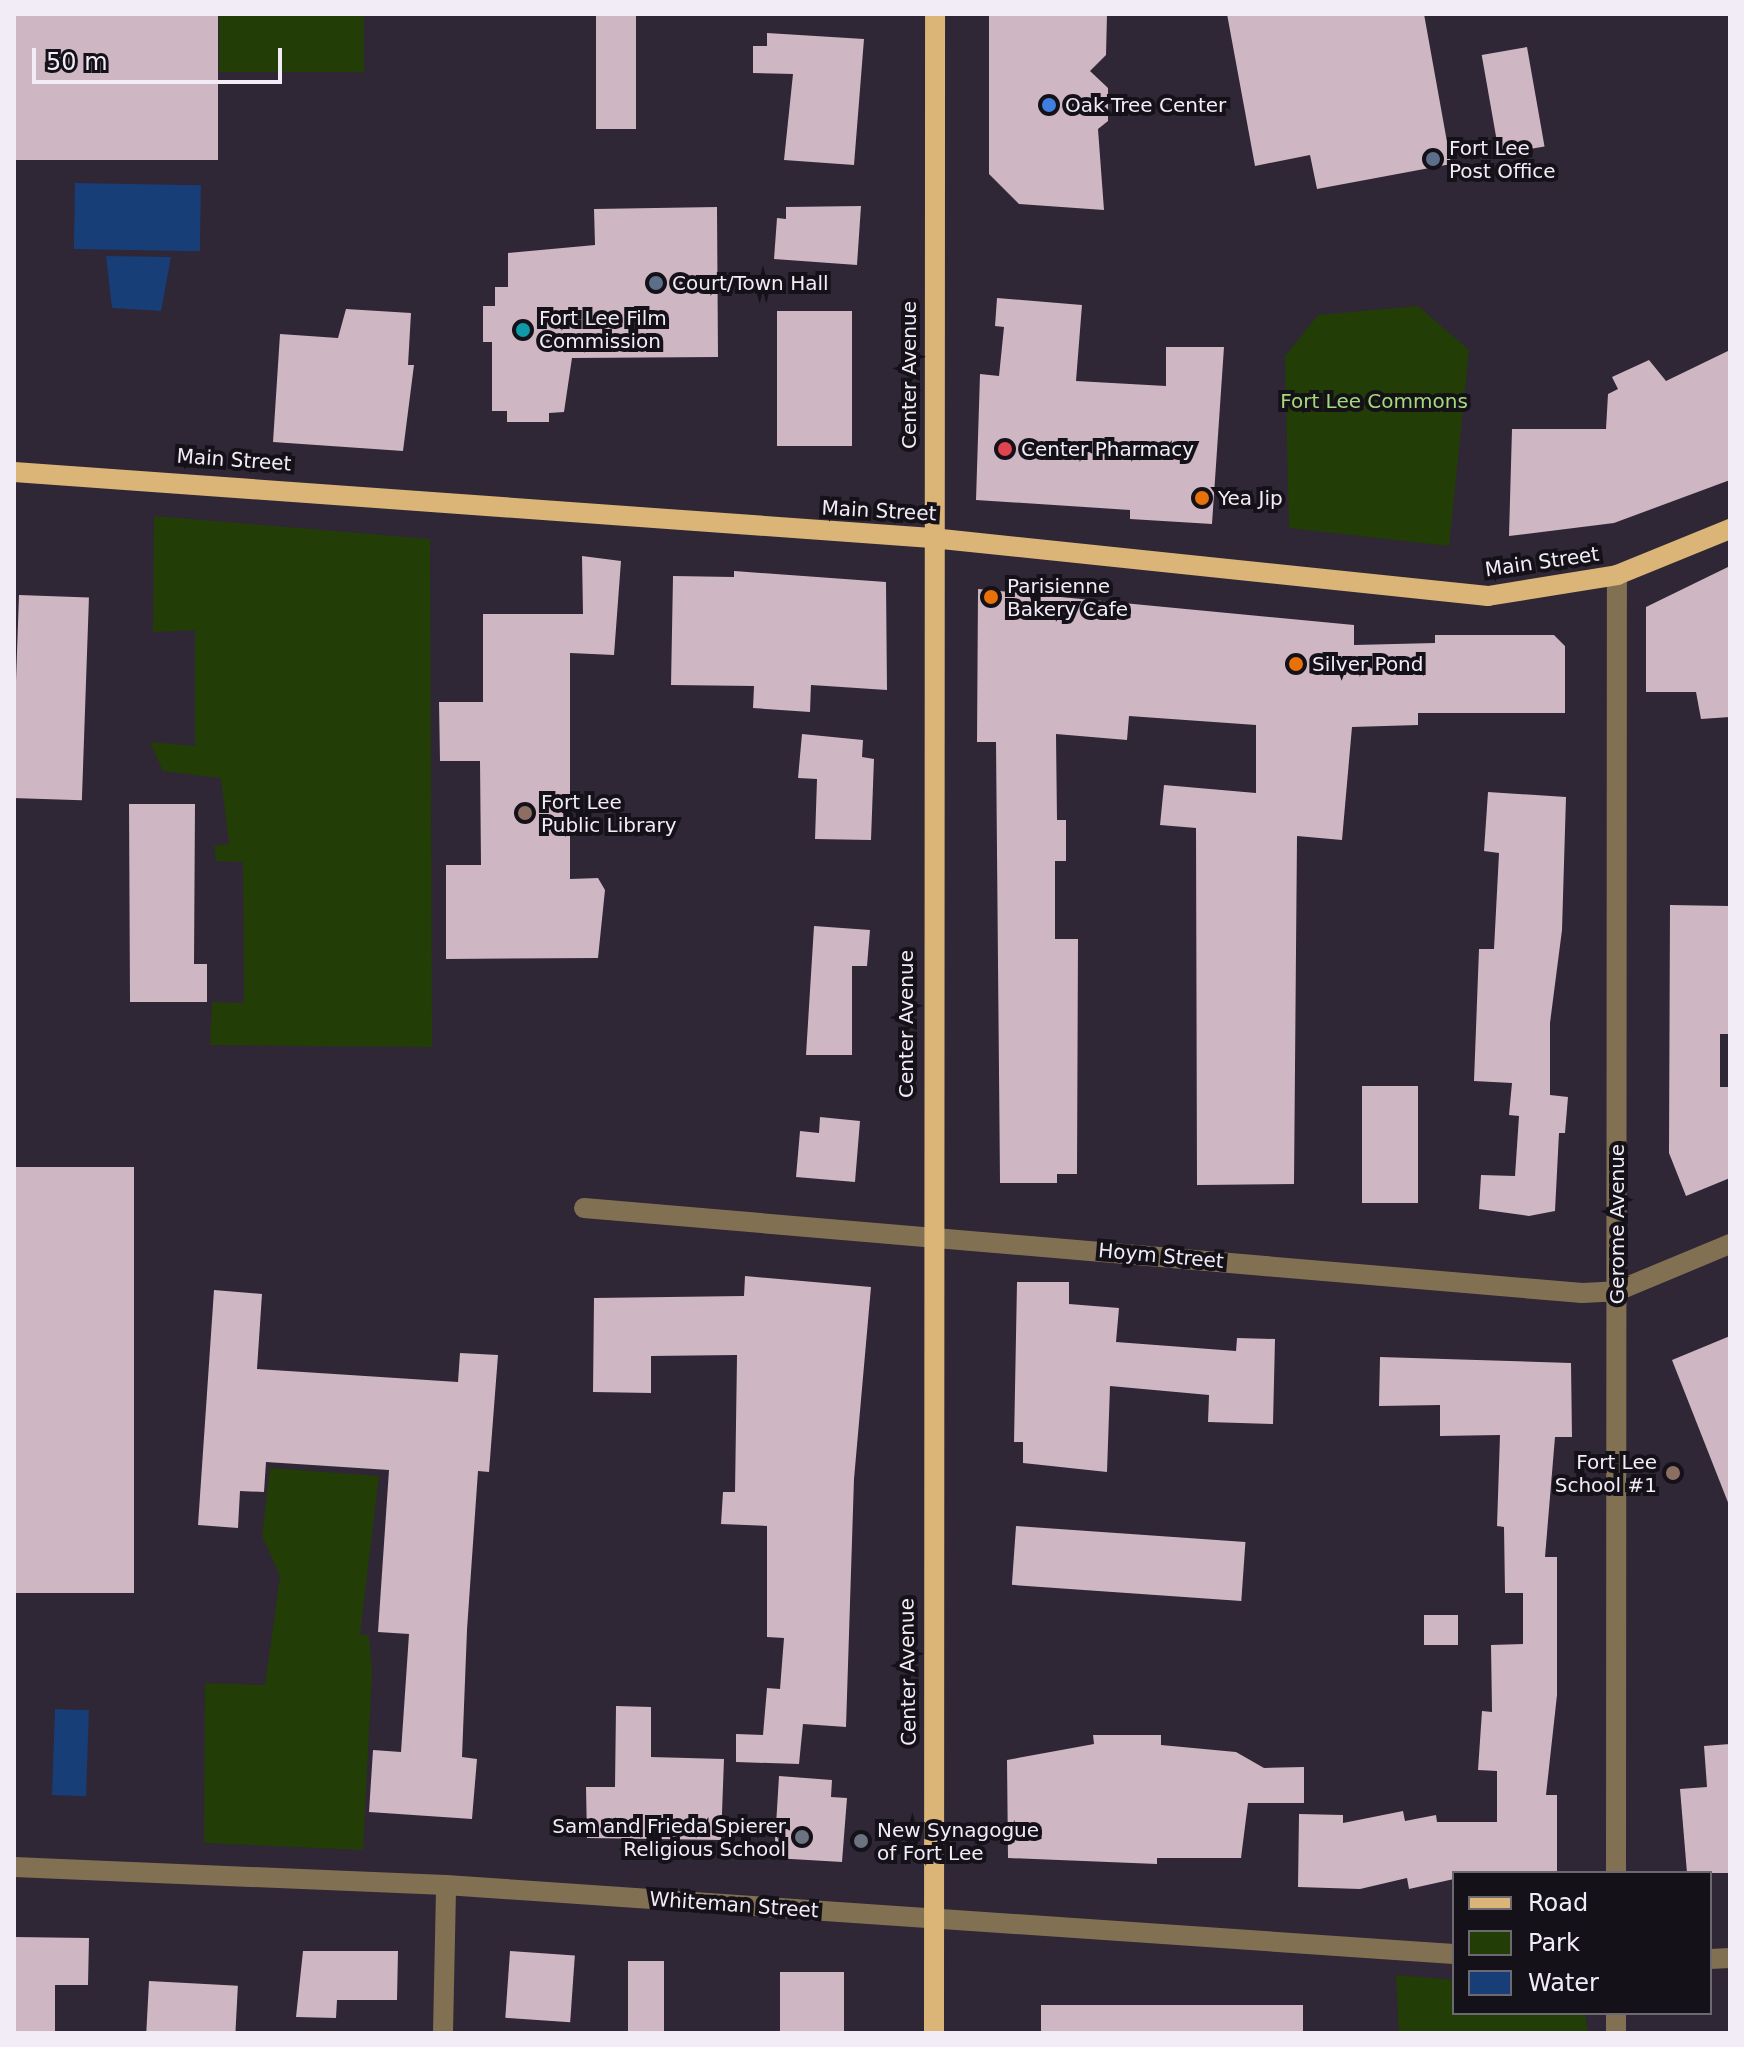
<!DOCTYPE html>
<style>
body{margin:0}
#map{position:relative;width:1744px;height:2047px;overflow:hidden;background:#2f2636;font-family:"DejaVu Sans",sans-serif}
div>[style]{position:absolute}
.green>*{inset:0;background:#233d06;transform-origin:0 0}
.water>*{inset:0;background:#173e77;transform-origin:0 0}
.building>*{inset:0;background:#ceb6c3;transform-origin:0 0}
.minor>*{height:20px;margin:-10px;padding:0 10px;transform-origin:10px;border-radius:10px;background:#827053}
.major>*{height:20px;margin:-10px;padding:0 10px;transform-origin:10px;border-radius:10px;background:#dab577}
.dots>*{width:22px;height:22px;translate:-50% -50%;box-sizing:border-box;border:4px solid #151118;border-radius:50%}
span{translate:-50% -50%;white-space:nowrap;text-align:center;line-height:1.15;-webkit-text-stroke:8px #151118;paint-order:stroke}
.poi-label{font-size:20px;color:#f2ecf7}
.left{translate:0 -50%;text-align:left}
.right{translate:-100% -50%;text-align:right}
.street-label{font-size:20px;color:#f2ecf7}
.park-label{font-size:20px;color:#a5da7a}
.frame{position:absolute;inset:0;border:16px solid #f2ecf7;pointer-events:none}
.legend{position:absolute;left:1452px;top:1871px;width:260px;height:144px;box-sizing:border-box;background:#151118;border:2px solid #6d6971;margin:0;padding:10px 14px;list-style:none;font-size:24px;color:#f2ecf7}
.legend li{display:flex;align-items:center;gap:16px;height:40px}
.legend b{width:40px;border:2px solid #6d6971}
.scale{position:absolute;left:32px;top:48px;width:250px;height:36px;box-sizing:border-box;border:4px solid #f2ecf7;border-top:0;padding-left:10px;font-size:24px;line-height:28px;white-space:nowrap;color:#f2ecf7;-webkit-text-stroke:6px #151118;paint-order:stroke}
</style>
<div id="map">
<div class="green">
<i style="left:219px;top:14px;width:145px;height:58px"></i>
<i style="clip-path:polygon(1418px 306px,1469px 350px,1449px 546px,1289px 528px,1285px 356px,1318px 315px)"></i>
<i style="clip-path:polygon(154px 516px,430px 539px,432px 1047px,210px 1045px,212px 1002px,244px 1003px,243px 862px,216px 861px,214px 846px,229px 844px,221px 778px,163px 771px,150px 742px,195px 746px,195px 630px,153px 632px)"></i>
<i style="clip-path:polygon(270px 1468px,379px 1476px,360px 1634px,369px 1636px,372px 1672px,363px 1850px,204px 1843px,205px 1683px,265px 1685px,280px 1576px,262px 1536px)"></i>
<i style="clip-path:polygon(1396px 1975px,1454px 1980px,1454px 2013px,1585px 2013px,1588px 2033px,1399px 2033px)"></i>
</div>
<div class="water">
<i style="left:75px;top:183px;width:126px;height:66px;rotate:1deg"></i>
<i style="clip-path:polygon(106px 256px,171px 257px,161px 311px,112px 308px)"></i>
<i style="left:55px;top:1709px;width:34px;height:86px;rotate:2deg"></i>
</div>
<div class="building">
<i style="left:14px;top:14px;width:204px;height:146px"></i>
<i style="left:596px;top:14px;width:40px;height:115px"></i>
<i style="clip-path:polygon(989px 14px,1107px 14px,1106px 55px,1090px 71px,1108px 88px,1108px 121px,1098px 129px,1104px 210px,1019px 204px,989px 174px)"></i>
<i style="clip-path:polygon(1227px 14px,1424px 14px,1451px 164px,1317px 189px,1310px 155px,1255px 166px)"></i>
<i style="clip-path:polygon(767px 33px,864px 39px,854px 165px,784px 160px,793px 74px,753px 73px,753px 46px,767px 46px)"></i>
<i style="left:1527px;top:47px;width:101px;height:46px;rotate:80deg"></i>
<i style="clip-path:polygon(861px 206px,857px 265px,774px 259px,777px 218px,786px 219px,786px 207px)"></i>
<i style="clip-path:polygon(717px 207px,718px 357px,572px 358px,564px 412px,549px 413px,549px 422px,507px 422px,507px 411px,492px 411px,492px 342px,483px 342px,483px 306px,495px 306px,495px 287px,508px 287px,508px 253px,595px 245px,594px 209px)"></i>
<i style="clip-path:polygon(997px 298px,1082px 305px,1076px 381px,1166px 386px,1166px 347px,1224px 347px,1212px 524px,1130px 519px,1130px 510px,976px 500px,980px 374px,999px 376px,1004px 327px,995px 326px)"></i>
<i style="clip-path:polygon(346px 309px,411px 313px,408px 365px,414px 365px,403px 451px,273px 442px,280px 334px,338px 338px)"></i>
<i style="left:777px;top:311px;width:75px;height:135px"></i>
<i style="clip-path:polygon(1730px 350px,1730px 480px,1614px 523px,1509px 536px,1512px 429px,1606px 429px,1608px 394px,1618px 389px,1612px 377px,1649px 360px,1666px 381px)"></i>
<i style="clip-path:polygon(582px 556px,621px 561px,614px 655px,570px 653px,570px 879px,598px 878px,605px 890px,598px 958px,446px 959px,446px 865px,481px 865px,480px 761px,440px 761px,439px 702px,483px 702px,483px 614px,583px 614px)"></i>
<i style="clip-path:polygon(1730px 566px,1730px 717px,1701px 719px,1696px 692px,1646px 692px,1646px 607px)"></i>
<i style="clip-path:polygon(734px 571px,886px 582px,887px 690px,811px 685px,810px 712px,753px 708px,754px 686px,671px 685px,673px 576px,734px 577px)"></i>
<i style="clip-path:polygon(978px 589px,1354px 625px,1354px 645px,1435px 643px,1435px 635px,1554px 635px,1565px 646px,1565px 713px,1418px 713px,1418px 725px,1352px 727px,1342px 840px,1297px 836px,1294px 1184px,1197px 1185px,1196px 828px,1160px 825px,1164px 785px,1256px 793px,1256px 725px,1129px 716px,1127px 740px,1056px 734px,1057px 820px,1066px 820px,1066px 861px,1055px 861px,1055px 939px,1078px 939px,1077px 1174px,1057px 1174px,1057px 1183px,1000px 1183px,996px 742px,977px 742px)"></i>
<i style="left:19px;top:595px;width:70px;height:203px;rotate:2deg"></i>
<i style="clip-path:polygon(802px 734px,863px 740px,862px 757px,874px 759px,871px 840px,815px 839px,817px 779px,798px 778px)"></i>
<i style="clip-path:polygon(1488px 792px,1566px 797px,1562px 930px,1550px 1023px,1550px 1095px,1568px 1097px,1565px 1133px,1559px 1133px,1555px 1211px,1529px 1216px,1479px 1209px,1481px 1175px,1515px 1176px,1519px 1116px,1509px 1115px,1512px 1083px,1474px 1081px,1479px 949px,1494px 949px,1499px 853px,1484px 851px)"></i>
<i style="clip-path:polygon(129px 804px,195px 804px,194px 964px,207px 964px,207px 1002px,130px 1002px)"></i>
<i style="clip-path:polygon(1670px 905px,1730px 906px,1730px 1034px,1720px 1034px,1720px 1087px,1730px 1087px,1730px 1178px,1686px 1196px,1669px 1153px)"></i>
<i style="clip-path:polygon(814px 926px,870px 930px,867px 966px,852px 966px,852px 1055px,806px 1055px)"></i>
<i style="left:1418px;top:1086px;width:117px;height:56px;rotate:90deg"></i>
<i style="clip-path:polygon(820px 1117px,860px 1121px,855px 1182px,796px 1177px,800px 1131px,819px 1133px)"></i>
<i style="left:14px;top:1167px;width:120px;height:426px"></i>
<i style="clip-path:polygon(745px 1276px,871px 1287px,854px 1479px,846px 1727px,803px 1724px,799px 1764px,736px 1762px,736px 1734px,763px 1735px,767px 1688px,780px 1689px,784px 1638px,767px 1637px,767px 1526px,721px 1524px,723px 1492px,735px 1492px,737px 1355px,651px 1356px,651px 1393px,593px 1392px,594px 1298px,744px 1296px)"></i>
<i style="clip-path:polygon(1017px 1282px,1069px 1282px,1069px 1304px,1119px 1308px,1116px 1342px,1236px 1351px,1237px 1338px,1275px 1339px,1273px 1424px,1208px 1422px,1209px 1395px,1110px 1386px,1107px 1472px,1023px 1463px,1023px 1442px,1014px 1442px)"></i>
<i style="clip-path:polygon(214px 1290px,262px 1294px,257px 1369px,458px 1382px,460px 1353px,498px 1355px,489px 1472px,478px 1471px,467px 1630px,462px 1757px,477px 1759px,472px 1819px,369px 1812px,373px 1750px,401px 1752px,409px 1634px,378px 1632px,389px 1470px,266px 1462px,264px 1492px,240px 1491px,238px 1528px,198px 1525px)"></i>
<i style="clip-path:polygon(1730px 1336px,1730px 1505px,1729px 1505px,1672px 1360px)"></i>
<i style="clip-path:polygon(1380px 1357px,1571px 1363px,1572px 1437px,1555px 1437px,1545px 1557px,1557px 1557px,1557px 1695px,1546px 1795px,1557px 1795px,1557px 1873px,1454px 1873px,1454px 1879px,1409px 1889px,1407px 1878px,1360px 1889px,1298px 1887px,1299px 1814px,1343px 1815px,1343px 1823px,1403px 1811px,1405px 1821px,1436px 1815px,1437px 1822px,1497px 1822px,1497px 1771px,1478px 1770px,1482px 1711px,1492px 1712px,1491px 1645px,1523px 1644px,1523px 1593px,1505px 1593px,1504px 1527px,1497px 1526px,1500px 1435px,1440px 1436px,1440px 1405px,1379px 1406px)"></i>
<i style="left:1016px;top:1526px;width:230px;height:59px;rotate:4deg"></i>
<i style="left:1458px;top:1615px;width:30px;height:34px;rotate:90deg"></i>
<i style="clip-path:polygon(616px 1706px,651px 1707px,651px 1757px,724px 1759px,721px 1840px,587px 1838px,586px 1787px,615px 1787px)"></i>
<i style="clip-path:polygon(1093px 1735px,1161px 1735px,1161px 1745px,1236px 1752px,1264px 1768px,1304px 1767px,1304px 1803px,1248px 1803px,1241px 1858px,1157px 1858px,1157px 1864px,1008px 1858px,1007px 1760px,1094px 1744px)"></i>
<i style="clip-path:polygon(1730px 1744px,1730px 1873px,1687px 1873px,1680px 1789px,1707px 1787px,1704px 1746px)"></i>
<i style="clip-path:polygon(779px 1776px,832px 1780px,831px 1797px,847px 1798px,842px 1862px,774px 1858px)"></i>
<i style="clip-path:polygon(14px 1937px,89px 1938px,88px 1985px,55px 1985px,55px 2033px,14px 2033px)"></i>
<i style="clip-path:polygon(303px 1951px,398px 1951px,397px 2000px,337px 2000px,336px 2018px,296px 2017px)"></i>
<i style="left:510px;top:1951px;width:65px;height:67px;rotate:4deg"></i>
<i style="left:628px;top:1961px;width:36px;height:72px"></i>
<i style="left:780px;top:1972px;width:64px;height:61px"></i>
<i style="left:149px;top:1981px;width:89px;height:52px;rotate:3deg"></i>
<i style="left:1041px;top:2005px;width:262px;height:28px"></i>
</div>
<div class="minor">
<i style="left:584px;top:1208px;width:1002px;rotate:4.87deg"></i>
<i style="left:1582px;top:1293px;width:35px;rotate:-3deg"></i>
<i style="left:1617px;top:1291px;width:122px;rotate:-22.6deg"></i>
<i style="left:14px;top:1867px;width:432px;rotate:2.4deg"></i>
<i style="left:446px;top:1885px;width:1010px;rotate:3.92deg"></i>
<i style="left:1616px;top:1873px;width:1298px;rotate:-89.96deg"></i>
<i style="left:1710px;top:1959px;width:20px;rotate:-3deg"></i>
<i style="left:443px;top:2033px;width:148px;rotate:-88.8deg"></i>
<i style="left:1616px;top:2033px;width:20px;rotate:-90deg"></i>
</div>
<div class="major">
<i style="left:14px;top:472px;width:920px;rotate:4.11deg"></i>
<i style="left:932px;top:538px;width:559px;rotate:5.96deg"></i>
<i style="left:1488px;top:596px;width:131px;rotate:-9.2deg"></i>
<i style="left:1617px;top:575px;width:122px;rotate:-22.2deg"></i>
<i style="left:934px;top:2033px;width:2019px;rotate:-89.97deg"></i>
</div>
<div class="dots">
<i style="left:1049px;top:105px;background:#3f7fe0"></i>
<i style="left:1433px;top:159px;background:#5c6f8a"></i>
<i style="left:656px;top:283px;background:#5c6f8a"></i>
<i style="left:523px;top:330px;background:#0f9aa8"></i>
<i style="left:1005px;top:449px;background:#e0444e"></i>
<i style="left:1202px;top:498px;background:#e8710a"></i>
<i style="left:991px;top:597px;background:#e8710a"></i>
<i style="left:1296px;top:664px;background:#e8710a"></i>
<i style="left:525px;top:813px;background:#8d6e63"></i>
<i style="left:1673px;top:1473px;background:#8d6e63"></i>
<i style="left:802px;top:1837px;background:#6b7280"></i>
<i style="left:861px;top:1841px;background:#6b7280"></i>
</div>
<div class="poi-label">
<span class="left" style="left:1065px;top:105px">Oak Tree Center</span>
<span class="left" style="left:1449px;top:160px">Fort Lee<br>Post Office</span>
<span class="left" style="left:672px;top:283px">Court/Town Hall</span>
<span class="left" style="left:539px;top:330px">Fort Lee Film<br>Commission</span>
<span class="left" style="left:1021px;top:449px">Center Pharmacy</span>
<span class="left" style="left:1218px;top:498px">Yea Jip</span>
<span class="left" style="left:1007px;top:598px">Parisienne<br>Bakery Cafe</span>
<span class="left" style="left:1312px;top:664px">Silver Pond</span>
<span class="left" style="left:541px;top:814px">Fort Lee<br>Public Library</span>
<span class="right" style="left:1657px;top:1474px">Fort Lee<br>School #1</span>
<span class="right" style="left:786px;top:1838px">Sam and Frieda Spierer<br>Religious School</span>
<span class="left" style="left:877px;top:1842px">New Synagogue<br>of Fort Lee</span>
</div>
<div class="street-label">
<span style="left:909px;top:375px;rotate:-90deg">Center Avenue</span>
<span style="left:234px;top:460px;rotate:4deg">Main Street</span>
<span style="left:879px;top:511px;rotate:3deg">Main Street</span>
<span style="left:1542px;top:562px;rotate:-8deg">Main Street</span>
<span style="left:906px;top:1024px;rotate:-90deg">Center Avenue</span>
<span style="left:1617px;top:1224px;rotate:-90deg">Gerome Avenue</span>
<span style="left:1161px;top:1256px;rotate:5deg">Hoym Street</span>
<span style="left:908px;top:1672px;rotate:-91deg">Center Avenue</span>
<span style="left:734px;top:1905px;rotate:4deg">Whiteman Street</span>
</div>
<div class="park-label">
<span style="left:1374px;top:401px">Fort Lee Commons</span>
</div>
<div class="frame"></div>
<ul class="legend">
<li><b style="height:10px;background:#dab577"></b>Road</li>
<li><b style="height:22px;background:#233d06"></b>Park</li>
<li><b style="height:22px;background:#173e77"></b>Water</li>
</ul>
<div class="scale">50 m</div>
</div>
